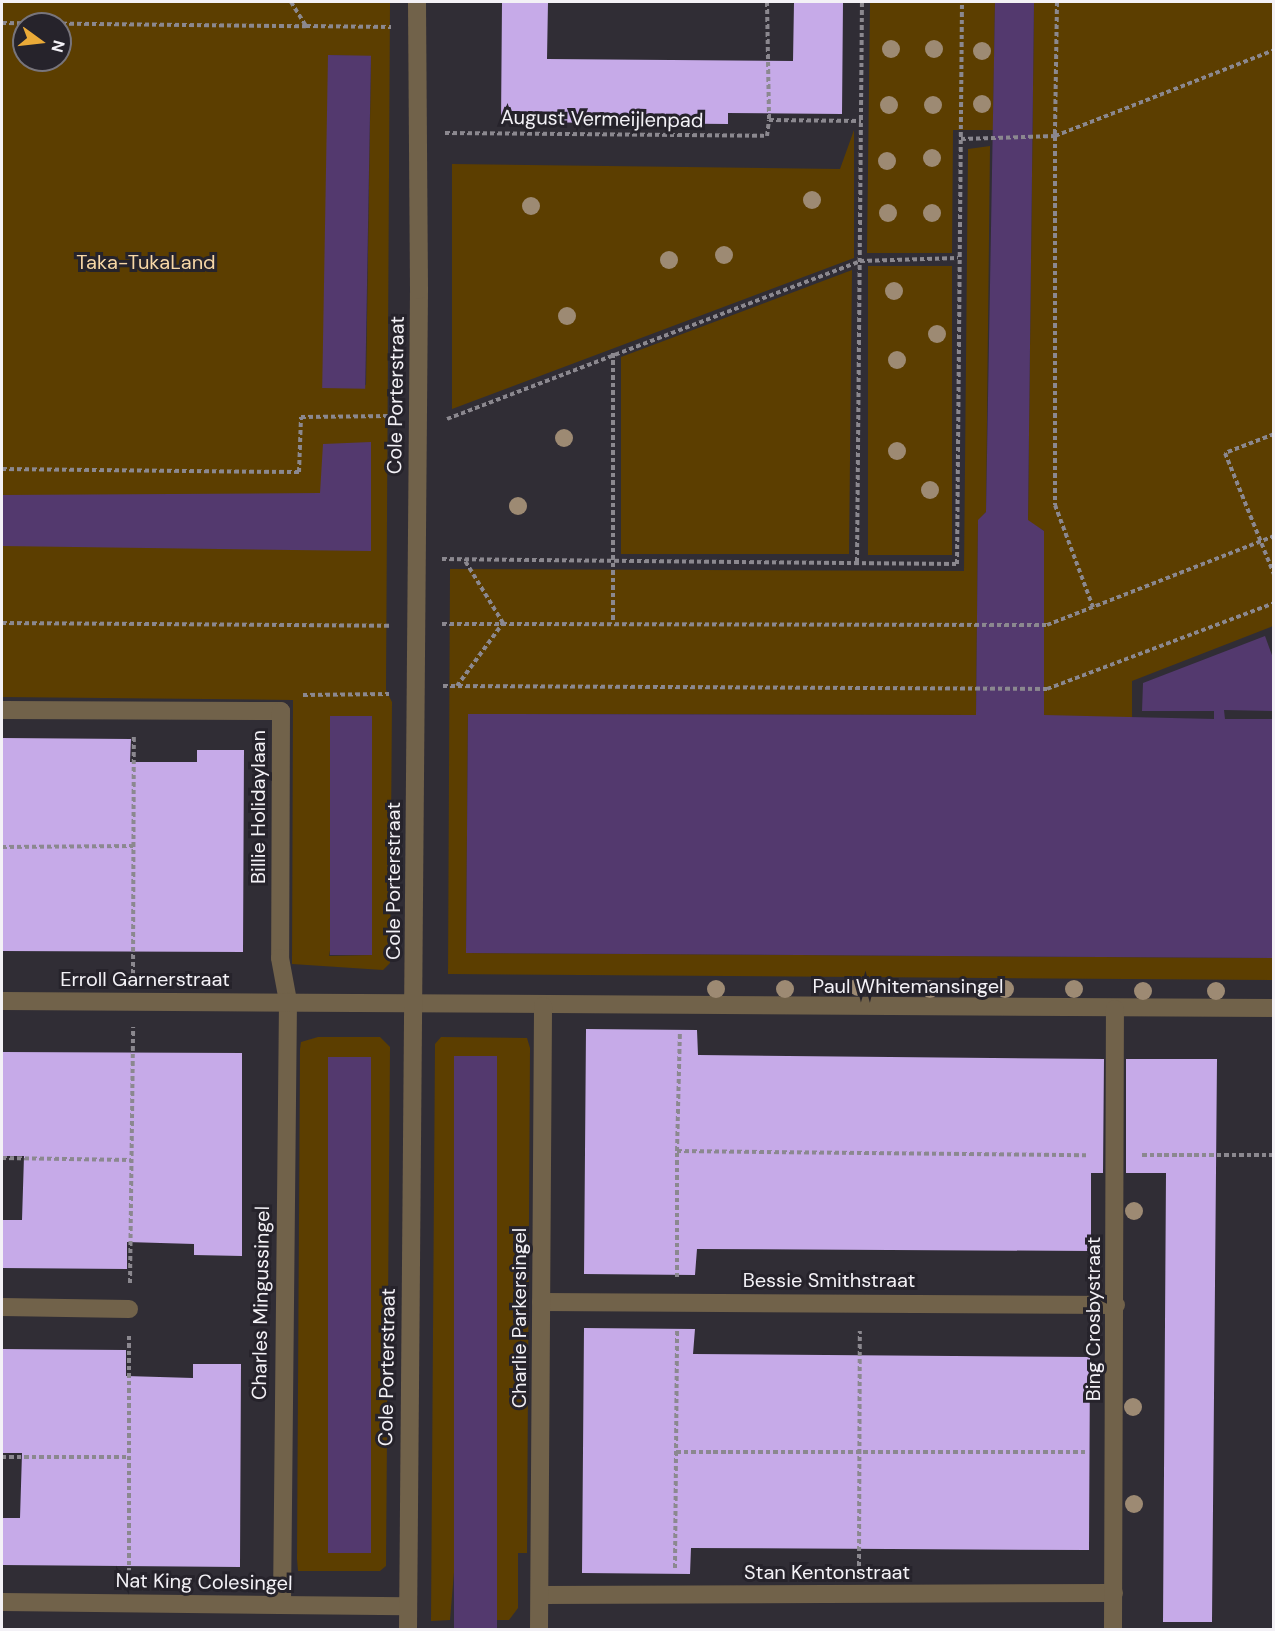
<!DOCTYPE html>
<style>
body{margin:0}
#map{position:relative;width:1275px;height:1631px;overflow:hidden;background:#302d35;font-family:"DM Sans",sans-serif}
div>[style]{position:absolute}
.green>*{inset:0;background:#5c3e00;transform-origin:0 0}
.water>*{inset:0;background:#53396e;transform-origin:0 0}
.building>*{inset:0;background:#c6aae8}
.path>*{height:4px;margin-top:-2px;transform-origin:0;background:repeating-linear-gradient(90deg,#8b888f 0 4.5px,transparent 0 7.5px)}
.minor>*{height:18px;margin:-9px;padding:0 9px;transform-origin:9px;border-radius:9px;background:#71624a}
.trees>*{width:18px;height:18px;margin:-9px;border-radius:50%;background:#9d8a73}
span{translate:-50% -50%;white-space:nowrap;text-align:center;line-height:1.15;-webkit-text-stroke:6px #26232b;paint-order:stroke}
.street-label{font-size:20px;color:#f3f1f6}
.park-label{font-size:20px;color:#f7d7a6}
.frame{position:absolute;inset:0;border:3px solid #f3f1f6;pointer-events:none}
.north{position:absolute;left:12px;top:12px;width:60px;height:60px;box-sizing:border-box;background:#26232b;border:2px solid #78757c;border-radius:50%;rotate:105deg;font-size:16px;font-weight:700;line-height:24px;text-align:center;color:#f3f1f6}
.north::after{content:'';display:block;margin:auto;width:21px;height:27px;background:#eaaa38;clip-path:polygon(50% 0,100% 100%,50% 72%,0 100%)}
</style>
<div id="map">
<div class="green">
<i style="clip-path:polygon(evenodd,2px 2px,390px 2px,386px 690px,392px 702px,390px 963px,383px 970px,292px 964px,293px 700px,2px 697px,2px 2px,24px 24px,60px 24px,60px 60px,24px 60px,24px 24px,2px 2px,329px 55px,371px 57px,366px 385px,329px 388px,329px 55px,2px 2px,372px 717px,372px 955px,330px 956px,329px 956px,372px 717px)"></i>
<i style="clip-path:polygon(870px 2px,995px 2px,993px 130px,953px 130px,952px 253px,867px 253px)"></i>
<i style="clip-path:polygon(1034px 2px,1273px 2px,1273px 626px,1132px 681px,1132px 718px,1044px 716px,1044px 531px,1028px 521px)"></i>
<i style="clip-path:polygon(854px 130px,854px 258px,452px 409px,452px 164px,840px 169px)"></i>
<i style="clip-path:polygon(990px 146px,986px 512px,978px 521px,976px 715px,468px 714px,466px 953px,1273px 958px,1273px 980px,448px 974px,450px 569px,964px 571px,968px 149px)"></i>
<i style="left:868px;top:266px;width:84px;height:289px"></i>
<i style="clip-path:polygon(852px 270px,849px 554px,621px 554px,621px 357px)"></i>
<i style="clip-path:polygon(318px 1037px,380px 1037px,390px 1047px,386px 1566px,380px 1571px,298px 1571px,297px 1559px,300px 1049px,301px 1042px)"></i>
<i style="clip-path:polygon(441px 1037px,527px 1038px,530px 1048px,527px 1553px,518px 1553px,518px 1608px,509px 1620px,494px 1620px,497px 1056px,450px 1620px,431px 1621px,435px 1044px)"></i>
</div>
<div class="water">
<i style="clip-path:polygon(995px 2px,1034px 2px,1028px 520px,1044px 531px,1044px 715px,1214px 719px,1214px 711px,1142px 711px,1143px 683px,1265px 636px,1273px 658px,1273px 711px,1224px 710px,1225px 719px,1273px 719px,1273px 958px,466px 953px,468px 714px,976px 715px,978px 520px,986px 512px)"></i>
<i style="left:328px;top:55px;width:43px;height:333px;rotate:1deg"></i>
<i style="clip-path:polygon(371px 442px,371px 551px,2px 546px,2px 495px,320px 493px,323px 444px)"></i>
<i style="left:372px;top:716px;width:239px;height:42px;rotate:90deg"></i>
<i style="left:454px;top:1056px;width:43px;height:573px"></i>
<i style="left:328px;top:1057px;width:43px;height:496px"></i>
</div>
<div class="building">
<i style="clip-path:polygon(502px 2px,548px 2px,547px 59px,793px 61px,794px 2px,843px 2px,842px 114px,728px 113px,728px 124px,501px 122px)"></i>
<i style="clip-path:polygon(2px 738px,131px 739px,130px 762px,197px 762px,197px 750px,244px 750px,243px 952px,2px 951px)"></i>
<i style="clip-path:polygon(586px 1029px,697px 1030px,698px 1055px,1104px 1059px,1103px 1173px,1091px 1173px,1091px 1251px,697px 1249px,695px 1275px,584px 1274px)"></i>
<i style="clip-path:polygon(2px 1052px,242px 1053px,242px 1256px,194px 1255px,194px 1244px,127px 1242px,127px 1269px,2px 1268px,2px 1220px,22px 1220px,24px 1156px,2px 1156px)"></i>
<i style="clip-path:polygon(1126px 1059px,1217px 1059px,1212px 1622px,1163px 1622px,1166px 1173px,1126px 1173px)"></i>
<i style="clip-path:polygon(584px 1328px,695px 1329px,693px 1354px,1090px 1357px,1089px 1550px,691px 1548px,690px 1574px,582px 1573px)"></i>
<i style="clip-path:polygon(2px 1349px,126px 1350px,126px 1376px,193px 1378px,193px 1364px,241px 1364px,240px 1567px,2px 1565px,2px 1518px,20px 1518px,22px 1453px,2px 1453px)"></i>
</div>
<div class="path">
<i style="left:291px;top:2px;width:28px;rotate:58deg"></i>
<i style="left:306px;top:26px;width:85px;rotate:0.7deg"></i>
<i style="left:767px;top:2px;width:118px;rotate:89deg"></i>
<i style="left:1057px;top:2px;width:134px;rotate:90.9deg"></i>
<i style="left:1055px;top:136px;width:235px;rotate:-21.4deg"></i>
<i style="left:2px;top:23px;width:304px;rotate:0.6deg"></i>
<i style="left:445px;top:133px;width:322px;rotate:0.5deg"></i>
<i style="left:767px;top:136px;width:16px;rotate:-83deg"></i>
<i style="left:769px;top:120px;width:92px;rotate:0.6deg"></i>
<i style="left:961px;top:139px;width:94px;rotate:-1.8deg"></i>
<i style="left:1055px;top:136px;width:369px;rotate:90deg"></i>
<i style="left:1055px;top:505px;width:109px;rotate:69.6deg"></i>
<i style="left:613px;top:353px;width:270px;rotate:90deg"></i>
<i style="left:447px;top:419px;width:442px;rotate:-20.9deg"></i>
<i style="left:860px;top:261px;width:98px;rotate:-1.8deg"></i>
<i style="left:1274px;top:434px;width:53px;rotate:158.8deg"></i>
<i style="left:1225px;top:453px;width:131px;rotate:68deg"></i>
<i style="left:2px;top:469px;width:297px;rotate:0.6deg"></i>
<i style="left:299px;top:472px;width:55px;rotate:-87.9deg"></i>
<i style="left:301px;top:417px;width:91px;rotate:-0.6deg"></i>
<i style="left:442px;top:559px;width:515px;rotate:0.56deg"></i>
<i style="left:957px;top:564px;width:562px;rotate:-89.49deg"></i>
<i style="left:857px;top:562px;width:560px;rotate:-89.49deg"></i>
<i style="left:2px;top:623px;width:388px;rotate:0.4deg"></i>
<i style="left:442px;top:624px;width:605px;rotate:0.09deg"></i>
<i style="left:1047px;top:625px;width:244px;rotate:-21.4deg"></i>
<i style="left:443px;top:686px;width:604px;rotate:0.28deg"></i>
<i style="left:1047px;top:689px;width:243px;rotate:-20.7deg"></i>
<i style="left:457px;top:686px;width:78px;rotate:-53.9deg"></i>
<i style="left:503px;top:623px;width:75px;rotate:-121.4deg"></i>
<i style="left:303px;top:695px;width:86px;rotate:-0.7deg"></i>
<i style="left:2px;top:847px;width:131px;rotate:-0.4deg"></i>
<i style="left:133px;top:974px;width:238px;rotate:-89.8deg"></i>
<i style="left:677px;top:1151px;width:119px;rotate:-88.6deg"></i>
<i style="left:1142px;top:1155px;width:132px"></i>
<i style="left:2px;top:1158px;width:129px;rotate:0.9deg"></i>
<i style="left:677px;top:1277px;width:126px;rotate:-90deg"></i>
<i style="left:677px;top:1151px;width:410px;rotate:0.6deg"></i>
<i style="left:130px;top:1283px;width:256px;rotate:-89.3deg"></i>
<i style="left:129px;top:1336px;width:241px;rotate:90deg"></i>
<i style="left:676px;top:1452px;width:410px"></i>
<i style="left:2px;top:1457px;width:127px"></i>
<i style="left:859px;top:1566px;width:235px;rotate:-89.8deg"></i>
<i style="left:675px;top:1568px;width:238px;rotate:-89.5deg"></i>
</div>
<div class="minor">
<i style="left:2px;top:710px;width:279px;rotate:0.2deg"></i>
<i style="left:281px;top:711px;width:247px;rotate:90.2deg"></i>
<i style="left:280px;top:958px;width:44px;rotate:79.5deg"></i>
<i style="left:288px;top:1001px;width:604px;rotate:90.57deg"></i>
<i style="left:2px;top:1001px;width:1272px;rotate:0.32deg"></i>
<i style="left:541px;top:1302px;width:575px;rotate:0.3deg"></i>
<i style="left:2px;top:1307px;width:127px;rotate:0.9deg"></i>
<i style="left:541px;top:1595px;width:573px;rotate:-0.2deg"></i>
<i style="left:2px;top:1602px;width:404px;rotate:0.6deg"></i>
<i style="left:408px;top:1630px;width:1340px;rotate:-89.53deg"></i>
<i style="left:419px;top:290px;width:288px;rotate:-90.4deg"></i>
<i style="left:539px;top:1630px;width:624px;rotate:-89.63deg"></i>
<i style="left:1113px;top:1630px;width:621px;rotate:-89.82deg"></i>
</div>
<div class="trees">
<i style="left:891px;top:49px"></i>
<i style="left:934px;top:49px"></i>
<i style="left:982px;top:51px"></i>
<i style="left:982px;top:104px"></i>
<i style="left:889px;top:105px"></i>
<i style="left:933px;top:105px"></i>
<i style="left:932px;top:158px"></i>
<i style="left:887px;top:161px"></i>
<i style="left:812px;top:200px"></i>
<i style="left:531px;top:206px"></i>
<i style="left:888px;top:213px"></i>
<i style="left:932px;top:213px"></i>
<i style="left:724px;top:255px"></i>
<i style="left:669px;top:260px"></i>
<i style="left:894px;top:291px"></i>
<i style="left:567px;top:316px"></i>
<i style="left:937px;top:334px"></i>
<i style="left:897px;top:360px"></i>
<i style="left:564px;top:438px"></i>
<i style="left:897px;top:451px"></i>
<i style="left:930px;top:490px"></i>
<i style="left:518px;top:506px"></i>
<i style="left:858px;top:987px"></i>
<i style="left:716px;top:989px"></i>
<i style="left:785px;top:989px"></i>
<i style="left:930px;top:989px"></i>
<i style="left:1005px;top:989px"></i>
<i style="left:1074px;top:989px"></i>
<i style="left:1143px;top:991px"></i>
<i style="left:1216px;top:991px"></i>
<i style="left:1134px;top:1211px"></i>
<i style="left:1133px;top:1407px"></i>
<i style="left:1134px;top:1504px"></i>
</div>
<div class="street-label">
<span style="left:602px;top:119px;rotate:1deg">August Vermeijlenpad</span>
<span style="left:396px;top:395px;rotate:-89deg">Cole Porterstraat</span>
<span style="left:258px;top:807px;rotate:-90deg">Billie Holidaylaan</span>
<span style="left:393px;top:881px;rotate:-90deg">Cole Porterstraat</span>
<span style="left:145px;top:979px">Erroll Garnerstraat</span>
<span style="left:908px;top:986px">Paul Whitemansingel</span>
<span style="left:829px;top:1280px">Bessie Smithstraat</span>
<span style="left:261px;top:1303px;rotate:-89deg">Charles Mingussingel</span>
<span style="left:519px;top:1318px;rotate:-90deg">Charlie Parkersingel</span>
<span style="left:1093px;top:1319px;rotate:-90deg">Bing Crosbystraat</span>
<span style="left:387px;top:1367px;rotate:-89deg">Cole Porterstraat</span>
<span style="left:827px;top:1572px">Stan Kentonstraat</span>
<span style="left:204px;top:1582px;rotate:1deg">Nat King Colesingel</span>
</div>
<div class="park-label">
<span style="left:146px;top:262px">Taka-TukaLand</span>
</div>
<div class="frame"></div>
<div class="north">N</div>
</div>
